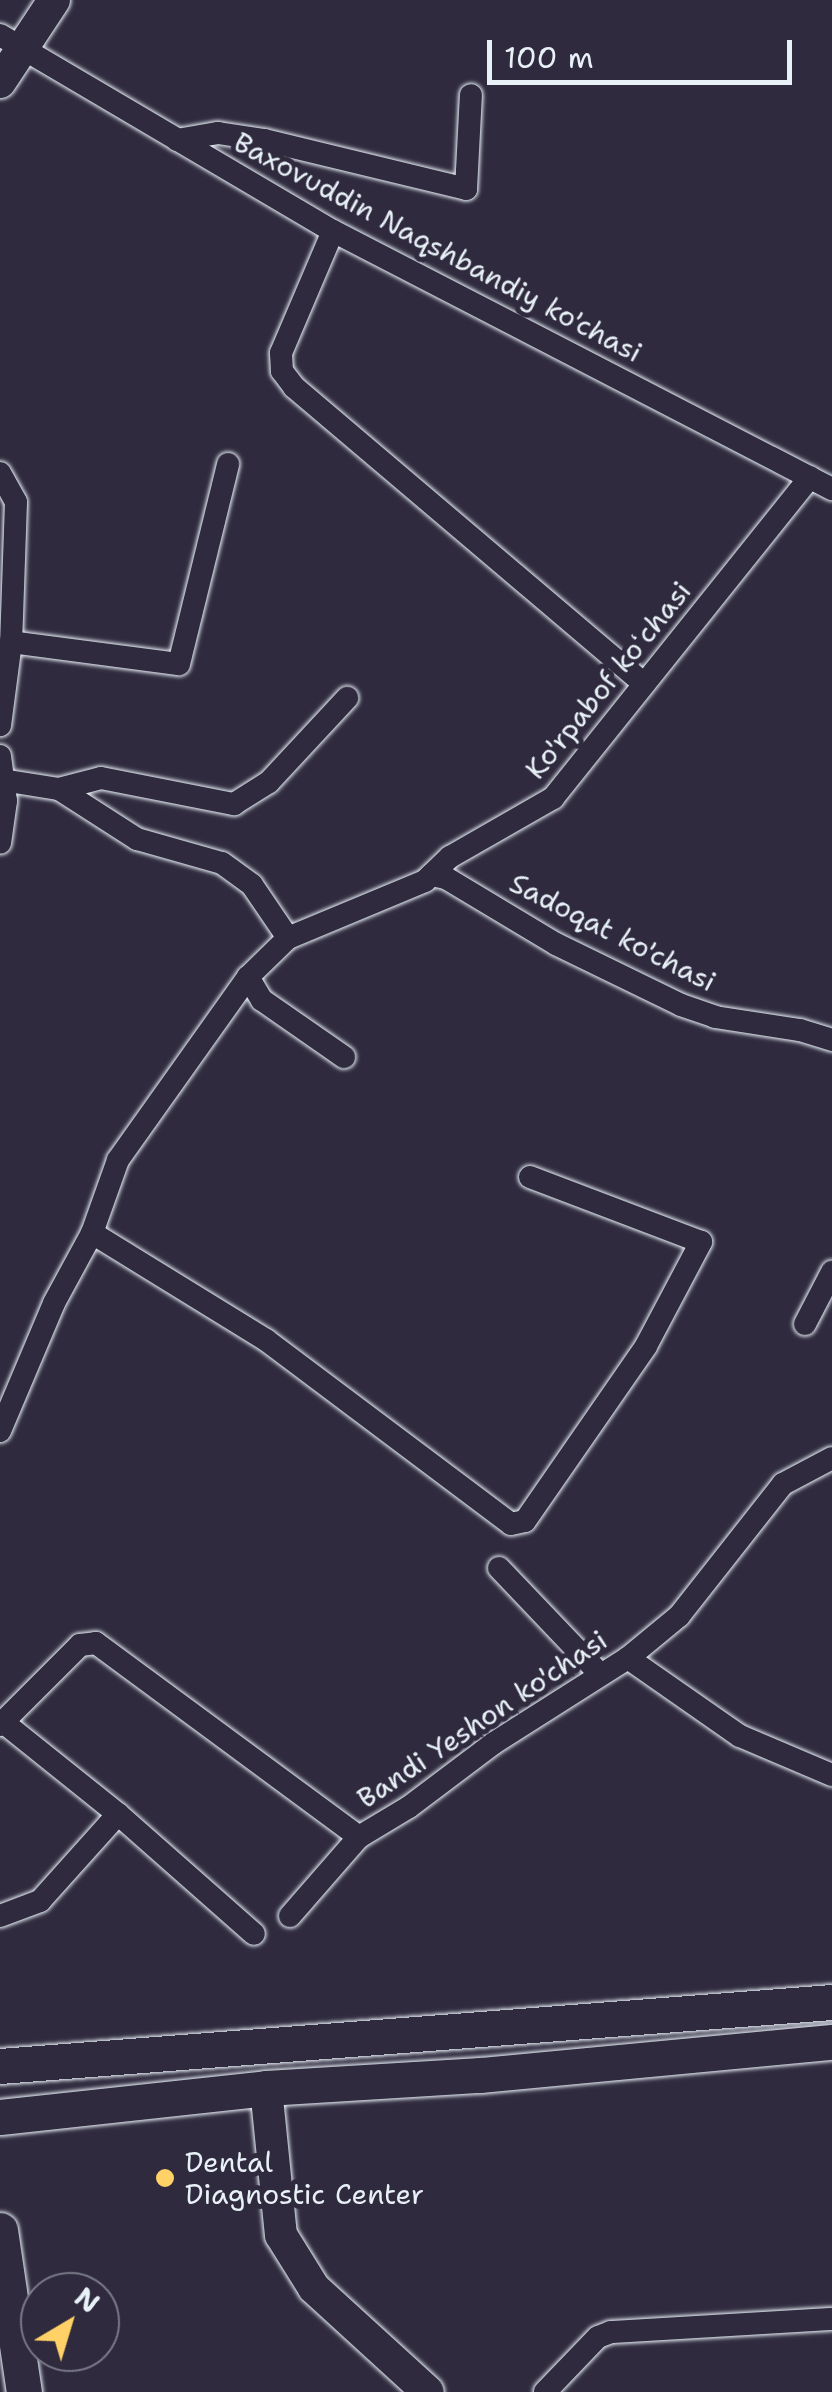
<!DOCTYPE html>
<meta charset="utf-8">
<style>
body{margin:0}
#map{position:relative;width:832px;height:2392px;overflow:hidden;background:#2f2a3d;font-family:"Shantell Sans",sans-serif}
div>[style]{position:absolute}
.roads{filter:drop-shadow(0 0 2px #e8f1f8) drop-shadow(0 0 2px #e8f1f8)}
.street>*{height:22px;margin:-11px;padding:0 11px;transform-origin:11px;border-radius:11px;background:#2f2a3d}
.secondary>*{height:32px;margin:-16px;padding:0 16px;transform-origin:16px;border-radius:16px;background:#2f2a3d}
.primary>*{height:35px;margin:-17.5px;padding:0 17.5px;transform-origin:17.5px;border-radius:17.5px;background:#2f2a3d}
.dots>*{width:28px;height:28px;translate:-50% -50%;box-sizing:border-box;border:5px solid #2f2a3d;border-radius:50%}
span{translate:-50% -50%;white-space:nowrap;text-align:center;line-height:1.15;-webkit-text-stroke:10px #2f2a3d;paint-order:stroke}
.street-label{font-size:28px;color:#e8f1f8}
.poi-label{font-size:28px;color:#e8f1f8}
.left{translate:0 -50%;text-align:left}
.north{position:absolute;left:20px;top:2272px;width:100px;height:100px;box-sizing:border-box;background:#2f2a3d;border:2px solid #797a88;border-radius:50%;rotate:38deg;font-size:28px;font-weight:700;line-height:40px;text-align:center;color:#e8f1f8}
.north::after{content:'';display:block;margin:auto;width:35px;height:45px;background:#ffd166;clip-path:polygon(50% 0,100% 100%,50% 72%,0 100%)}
.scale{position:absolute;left:487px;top:40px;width:305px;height:45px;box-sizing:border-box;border:5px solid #e8f1f8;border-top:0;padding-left:12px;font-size:30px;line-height:35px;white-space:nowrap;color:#e8f1f8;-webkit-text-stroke:8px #2f2a3d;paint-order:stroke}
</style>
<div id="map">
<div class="roads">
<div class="street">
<i style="left:0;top:35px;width:386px;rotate:30.5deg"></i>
<i style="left:333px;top:231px;width:562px;rotate:27.34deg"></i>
<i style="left:177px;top:140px;width:42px;rotate:-9.7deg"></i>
<i style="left:218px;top:133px;width:47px;rotate:8.7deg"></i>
<i style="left:264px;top:140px;width:208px;rotate:13.6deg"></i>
<i style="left:466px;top:189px;width:94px;rotate:-87deg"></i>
<i style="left:333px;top:231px;width:133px;rotate:113.1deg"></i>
<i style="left:281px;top:353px;width:18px;rotate:87deg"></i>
<i style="left:282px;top:371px;width:20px;rotate:53deg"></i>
<i style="left:294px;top:387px;width:459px;rotate:40.3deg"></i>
<i style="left:0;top:473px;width:33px;rotate:61deg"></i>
<i style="left:16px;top:502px;width:140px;rotate:92deg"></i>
<i style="left:11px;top:642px;width:84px;rotate:97.5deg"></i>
<i style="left:11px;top:642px;width:169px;rotate:7.5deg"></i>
<i style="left:179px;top:664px;width:206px;rotate:-76.2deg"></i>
<i style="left:0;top:756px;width:45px;rotate:82.4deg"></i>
<i style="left:6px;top:801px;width:42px;rotate:98.1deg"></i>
<i style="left:2px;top:780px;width:58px;rotate:9deg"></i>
<i style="left:59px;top:789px;width:93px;rotate:32.7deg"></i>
<i style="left:137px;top:839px;width:88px;rotate:15.8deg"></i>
<i style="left:222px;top:863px;width:37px;rotate:36deg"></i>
<i style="left:252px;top:885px;width:64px;rotate:55.8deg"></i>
<i style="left:59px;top:789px;width:43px;rotate:-14.7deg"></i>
<i style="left:101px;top:778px;width:136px;rotate:11.1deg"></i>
<i style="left:234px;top:804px;width:41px;rotate:-32.2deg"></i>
<i style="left:269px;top:782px;width:115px;rotate:-47.1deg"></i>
<i style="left:431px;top:875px;width:15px;rotate:11deg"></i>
<i style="left:446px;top:878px;width:128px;rotate:31deg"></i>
<i style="left:556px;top:944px;width:139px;rotate:26deg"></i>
<i style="left:681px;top:1005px;width:36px;rotate:19deg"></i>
<i style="left:715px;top:1017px;width:86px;rotate:8.7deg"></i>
<i style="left:800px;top:1030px;width:34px;rotate:17deg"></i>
<i style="left:248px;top:977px;width:27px;rotate:59deg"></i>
<i style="left:262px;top:1000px;width:100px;rotate:34.8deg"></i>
<i style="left:92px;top:1233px;width:204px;rotate:31.6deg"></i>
<i style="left:266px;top:1340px;width:306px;rotate:36.9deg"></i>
<i style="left:511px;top:1524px;width:14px;rotate:-12deg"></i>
<i style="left:525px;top:1521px;width:213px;rotate:-55.3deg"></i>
<i style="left:646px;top:1346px;width:118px;rotate:-62.1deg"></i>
<i style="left:701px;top:1242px;width:183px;rotate:-159.2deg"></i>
<i style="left:805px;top:1324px;width:59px;rotate:-62.6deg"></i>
<i style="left:0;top:1431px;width:139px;rotate:-67.1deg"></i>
<i style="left:54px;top:1303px;width:80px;rotate:-61.5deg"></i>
<i style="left:92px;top:1233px;width:77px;rotate:-70.4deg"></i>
<i style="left:118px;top:1160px;width:224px;rotate:-54.6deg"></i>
<i style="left:248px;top:977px;width:56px;rotate:-44.3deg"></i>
<i style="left:288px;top:938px;width:148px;rotate:-22.6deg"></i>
<i style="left:425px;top:881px;width:35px;rotate:-44deg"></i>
<i style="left:450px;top:857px;width:119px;rotate:-29.8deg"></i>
<i style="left:553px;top:798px;width:411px;rotate:-51.3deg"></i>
<i style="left:499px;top:1568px;width:146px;rotate:46.4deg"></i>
<i style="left:628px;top:1658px;width:136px;rotate:34.9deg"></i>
<i style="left:740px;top:1736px;width:100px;rotate:23deg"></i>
<i style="left:3px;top:1722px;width:147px;rotate:38.7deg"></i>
<i style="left:118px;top:1814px;width:181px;rotate:41.4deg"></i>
<i style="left:0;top:1725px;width:113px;rotate:-45deg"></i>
<i style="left:80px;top:1645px;width:16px;rotate:-7deg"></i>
<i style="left:96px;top:1643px;width:327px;rotate:36.4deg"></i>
<i style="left:359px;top:1837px;width:58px;rotate:-31deg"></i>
<i style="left:409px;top:1807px;width:106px;rotate:-37deg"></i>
<i style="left:494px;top:1743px;width:159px;rotate:-32.4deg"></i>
<i style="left:628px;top:1658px;width:66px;rotate:-39.5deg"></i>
<i style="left:679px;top:1616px;width:168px;rotate:-51.8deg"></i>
<i style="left:783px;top:1484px;width:55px;rotate:-28deg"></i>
<i style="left:0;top:1916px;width:43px;rotate:-20.6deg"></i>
<i style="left:40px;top:1901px;width:117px;rotate:-48.1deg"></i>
<i style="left:290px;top:1916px;width:105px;rotate:-48.9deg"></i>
<i style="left:545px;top:2392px;width:76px;rotate:-46.1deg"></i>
<i style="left:598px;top:2337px;width:14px;rotate:-21deg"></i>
<i style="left:611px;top:2332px;width:221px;rotate:-3.4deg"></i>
</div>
<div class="secondary">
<i style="left:0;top:82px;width:98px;rotate:-56.6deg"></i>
<i style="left:266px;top:2088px;width:148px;rotate:84.2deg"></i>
<i style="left:281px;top:2235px;width:62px;rotate:58.1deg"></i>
<i style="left:314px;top:2288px;width:154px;rotate:42.4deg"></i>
</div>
<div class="primary">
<i style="left:0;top:2066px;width:834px;rotate:-4.4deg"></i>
<i style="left:0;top:2117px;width:268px;rotate:-6.2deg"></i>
<i style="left:266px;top:2088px;width:215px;rotate:-3.5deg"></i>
<i style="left:481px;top:2075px;width:353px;rotate:-5.4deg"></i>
<i style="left:0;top:2230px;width:164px;rotate:81.6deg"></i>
</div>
</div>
<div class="dots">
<i style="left:165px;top:2178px;background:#ffd166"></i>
</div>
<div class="street-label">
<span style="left:438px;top:247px;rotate:28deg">Baxovuddin Naqshbandiy ko'chasi</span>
<span style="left:608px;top:680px;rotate:-51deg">Ko'rpabof koʻchasi</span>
<span style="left:613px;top:932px;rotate:27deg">Sadoqat ko'chasi</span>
<span style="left:482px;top:1719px;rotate:-34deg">Bandi Yeshon ko'chasi</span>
</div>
<div class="poi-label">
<span class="left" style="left:185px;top:2178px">Dental<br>Diagnostic Center</span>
</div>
<div class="north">N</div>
<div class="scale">100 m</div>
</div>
